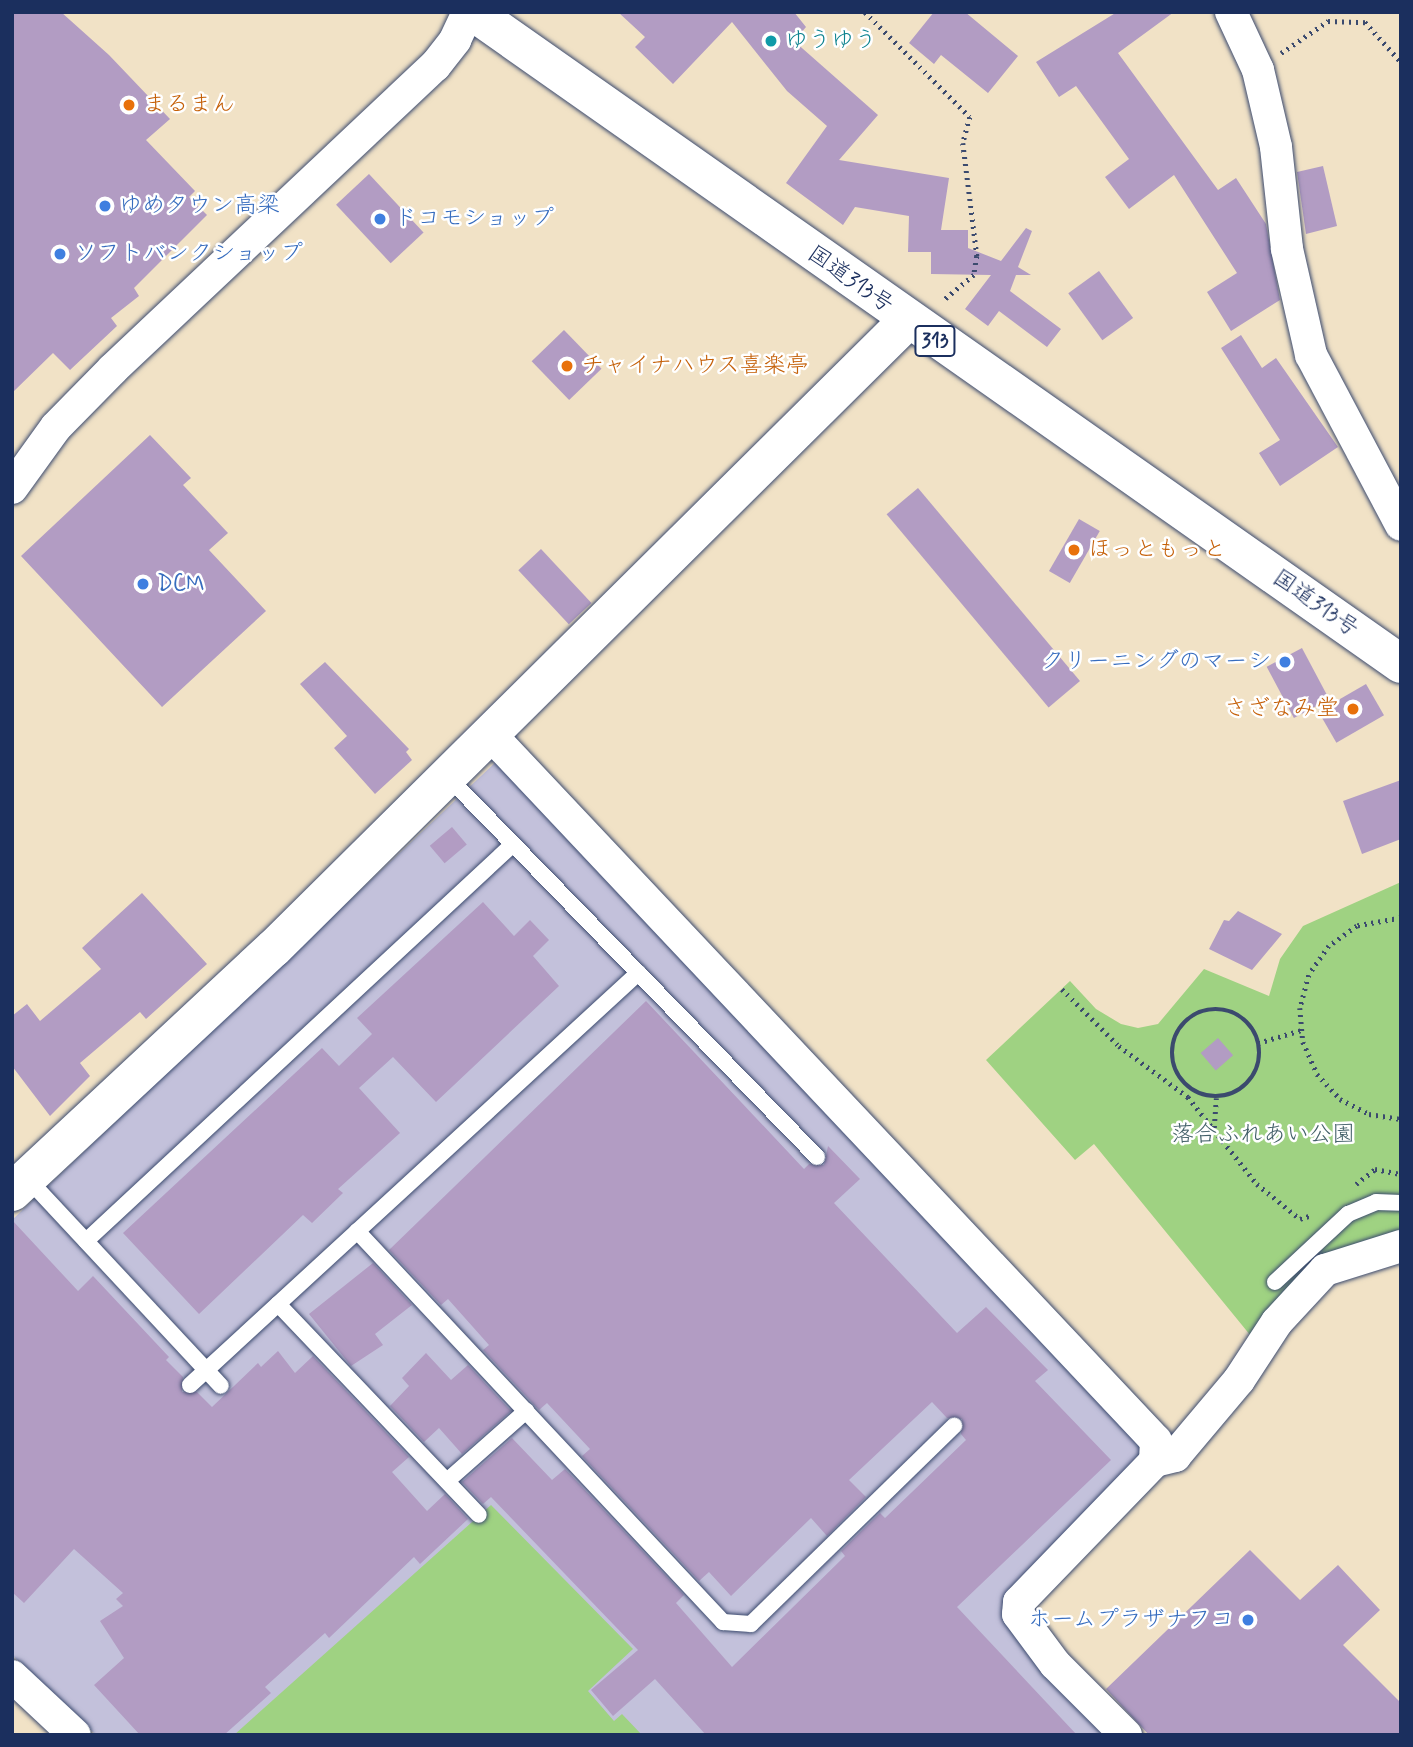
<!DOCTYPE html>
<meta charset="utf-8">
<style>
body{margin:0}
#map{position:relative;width:1413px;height:1747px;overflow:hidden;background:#f1e2c6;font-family:Mynerve,"Klee One",sans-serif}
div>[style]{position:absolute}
.industrial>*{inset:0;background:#c3c1db}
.green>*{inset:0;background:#9fd282}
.building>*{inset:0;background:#b29cc3;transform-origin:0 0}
.path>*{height:4.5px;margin-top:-2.25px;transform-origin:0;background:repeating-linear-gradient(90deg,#3b4a6e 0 2px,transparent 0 7px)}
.path>.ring{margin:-2.25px;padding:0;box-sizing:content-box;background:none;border:4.5px solid #3b4a6e;border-radius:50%}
.roads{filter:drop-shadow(0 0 2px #3b4a6e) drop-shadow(0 0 2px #3b4a6e)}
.lane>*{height:16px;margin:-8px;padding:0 8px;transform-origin:8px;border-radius:8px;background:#fff}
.street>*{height:32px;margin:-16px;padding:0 16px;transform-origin:16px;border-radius:16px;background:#fff}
.secondary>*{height:38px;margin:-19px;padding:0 19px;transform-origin:19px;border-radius:19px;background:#fff}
.highway>*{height:38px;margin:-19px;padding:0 19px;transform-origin:19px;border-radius:19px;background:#fff}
.dots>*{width:19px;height:19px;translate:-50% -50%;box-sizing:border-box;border:4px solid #fff;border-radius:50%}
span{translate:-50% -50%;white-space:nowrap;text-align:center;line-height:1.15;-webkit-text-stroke:5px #fff;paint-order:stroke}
.shield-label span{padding:2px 5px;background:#fff;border:2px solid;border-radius:5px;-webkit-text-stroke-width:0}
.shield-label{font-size:21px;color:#1b2f5e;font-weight:700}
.culture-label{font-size:23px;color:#0d838f}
.left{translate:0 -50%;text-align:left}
.food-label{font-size:23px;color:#c56008}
.right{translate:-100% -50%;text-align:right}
.shop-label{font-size:23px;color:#366cbe}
.street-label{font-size:23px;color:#1b2f5e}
.park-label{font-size:23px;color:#436069}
.frame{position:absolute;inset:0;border:14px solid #1b2f5e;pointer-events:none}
</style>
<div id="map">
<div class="industrial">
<i style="clip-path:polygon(500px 758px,1139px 1433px,1145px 1455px,1004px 1607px,1112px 1735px,96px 1735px,12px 1655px,12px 1220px)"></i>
</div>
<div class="green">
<i style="clip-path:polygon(1401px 882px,1401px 1235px,1255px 1341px,1094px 1144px,1075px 1160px,986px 1060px,1070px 981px,1096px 1009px,1121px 1024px,1138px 1028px,1158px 1024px,1204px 969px,1269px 996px,1280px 959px,1303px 926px)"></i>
<i style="clip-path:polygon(491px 1505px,633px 1649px,588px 1691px,614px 1721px,622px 1714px,642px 1735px,234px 1735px)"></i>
</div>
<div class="building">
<i style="clip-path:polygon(12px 12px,61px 12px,109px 55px,170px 119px,146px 140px,195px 191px,189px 197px,207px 215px,134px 288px,139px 296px,111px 318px,117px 326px,70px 370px,53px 353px,12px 393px)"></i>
<i style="clip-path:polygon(618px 12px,794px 12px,806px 27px,794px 41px,878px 115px,839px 160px,949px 178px,941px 230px,968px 230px,968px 248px,1001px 261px,1026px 228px,1032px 231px,1018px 267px,1031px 275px,1016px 275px,1010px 291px,1061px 329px,1047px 347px,999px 311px,988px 326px,965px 309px,991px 275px,931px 274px,931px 252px,908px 252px,909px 216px,855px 207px,843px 225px,786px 183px,827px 126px,787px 91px,732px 22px,673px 84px,635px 47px,645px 37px)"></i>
<i style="clip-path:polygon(934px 12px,965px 12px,1018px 56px,988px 93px,941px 55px,934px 64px,909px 43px)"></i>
<i style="clip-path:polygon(1117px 12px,1174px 12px,1118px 53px,1218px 190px,1236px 178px,1266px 224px,1280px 300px,1231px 331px,1207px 292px,1237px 273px,1174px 175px,1129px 209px,1105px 177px,1129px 159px,1076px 86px,1059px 97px,1036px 62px)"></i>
<i style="clip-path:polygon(1323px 166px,1337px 226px,1306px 234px,1297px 172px)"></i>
<i style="left:369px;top:174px;width:80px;height:45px;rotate:47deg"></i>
<i style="left:1099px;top:271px;width:58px;height:38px;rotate:54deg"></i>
<i style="left:564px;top:330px;width:54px;height:45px;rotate:46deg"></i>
<i style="clip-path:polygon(1241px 335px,1262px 368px,1276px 358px,1338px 447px,1280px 486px,1259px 453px,1280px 440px,1221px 348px)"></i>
<i style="clip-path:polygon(150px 435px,191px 478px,183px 485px,228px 533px,209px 550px,266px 611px,162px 707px,21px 556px)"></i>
<i style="left:918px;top:488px;width:252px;height:41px;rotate:50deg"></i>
<i style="left:1079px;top:519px;width:24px;height:60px;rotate:30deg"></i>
<i style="left:541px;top:549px;width:74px;height:31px;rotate:47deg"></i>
<i style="left:1302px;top:648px;width:58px;height:40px;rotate:62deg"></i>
<i style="clip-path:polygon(325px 662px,409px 749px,406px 752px,412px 760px,375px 794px,334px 748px,347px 736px,300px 684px)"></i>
<i style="left:1366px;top:684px;width:36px;height:55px;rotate:60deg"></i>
<i style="clip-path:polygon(1401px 780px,1401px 839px,1362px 854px,1343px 801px)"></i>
<i style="left:452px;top:827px;width:23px;height:29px;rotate:50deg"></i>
<i style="clip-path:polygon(142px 893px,207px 964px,146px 1019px,140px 1012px,80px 1063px,90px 1076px,50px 1116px,12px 1066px,12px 1016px,27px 1004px,40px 1021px,101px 969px,82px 948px)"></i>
<i style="clip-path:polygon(483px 902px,514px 936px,530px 920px,549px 940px,533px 956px,559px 986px,436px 1102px,393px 1057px,359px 1088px,400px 1133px,338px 1189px,343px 1193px,312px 1223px,303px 1215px,199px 1314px,123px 1233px,322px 1048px,339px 1066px,372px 1034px,357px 1018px)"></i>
<i style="clip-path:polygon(1238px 911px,1282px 934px,1252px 970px,1209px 949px,1224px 920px,1229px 921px)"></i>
<i style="clip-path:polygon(646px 1001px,804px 1169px,809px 1164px,824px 1165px,828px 1146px,860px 1179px,834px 1203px,957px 1333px,986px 1307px,1048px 1370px,1035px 1381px,1111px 1460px,957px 1607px,1077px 1735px,706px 1735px,655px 1679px,613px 1716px,591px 1690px,638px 1650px,491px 1497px,483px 1504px,462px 1482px,512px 1438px,552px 1480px,565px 1469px,684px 1595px,676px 1603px,732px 1667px,845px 1556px,841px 1551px,880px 1513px,885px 1518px,966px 1440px,961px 1434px,962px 1419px,947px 1418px,932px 1402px,849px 1480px,866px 1497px,827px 1536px,811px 1518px,731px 1596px,709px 1572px,699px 1581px,582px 1456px,590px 1449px,547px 1403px,539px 1410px,483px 1350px,489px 1345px,448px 1299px,441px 1305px,389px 1250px)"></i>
<i style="left:1218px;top:1038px;width:23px;height:23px;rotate:49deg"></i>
<i style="clip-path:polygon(12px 1220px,78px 1291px,93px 1276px,169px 1357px,166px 1360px,183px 1377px,182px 1392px,197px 1392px,212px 1407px,258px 1363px,261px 1367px,278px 1351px,295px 1373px,313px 1356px,409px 1457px,392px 1472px,427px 1511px,445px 1494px,468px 1519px,420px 1564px,414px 1557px,329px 1638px,325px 1633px,265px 1687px,271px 1693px,224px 1735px,140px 1735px,94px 1685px,124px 1658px,100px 1621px,123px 1606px,116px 1599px,123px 1593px,74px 1549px,24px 1603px,12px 1592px)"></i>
<i style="clip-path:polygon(373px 1263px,412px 1305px,375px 1334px,383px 1345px,351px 1366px,309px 1314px)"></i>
<i style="clip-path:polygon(426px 1353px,451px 1380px,468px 1365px,511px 1411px,462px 1454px,439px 1428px,424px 1442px,390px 1406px,409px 1386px,402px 1378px)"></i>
<i style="clip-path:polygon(1250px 1550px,1300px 1600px,1338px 1565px,1380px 1610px,1343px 1645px,1401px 1703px,1401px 1735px,1149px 1735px,1106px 1689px)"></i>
</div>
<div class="path">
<i style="left:865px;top:12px;width:148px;rotate:45deg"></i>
<i style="left:970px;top:117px;width:27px;rotate:105deg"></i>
<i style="left:963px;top:143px;width:114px;rotate:82.9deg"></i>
<i style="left:977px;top:256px;width:19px;rotate:99deg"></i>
<i style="left:974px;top:275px;width:40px;rotate:140deg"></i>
<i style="left:1281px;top:53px;width:57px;rotate:-34.2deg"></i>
<i style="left:1328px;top:21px;width:37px;rotate:2deg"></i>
<i style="left:1365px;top:22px;width:54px;rotate:48deg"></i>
<i style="left:1401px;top:918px;width:45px;rotate:169.7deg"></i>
<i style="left:1357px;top:926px;width:34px;rotate:144deg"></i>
<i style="left:1329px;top:946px;width:35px;rotate:125deg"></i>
<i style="left:1309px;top:975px;width:34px;rotate:105deg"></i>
<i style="left:1300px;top:1008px;width:34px;rotate:85deg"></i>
<i style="left:1303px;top:1042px;width:35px;rotate:66deg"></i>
<i style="left:1317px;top:1074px;width:34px;rotate:47deg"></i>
<i style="left:1340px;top:1099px;width:33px;rotate:27deg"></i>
<i style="left:1369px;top:1114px;width:32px;rotate:9deg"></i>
<i style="left:1062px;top:989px;width:81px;rotate:45deg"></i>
<i style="left:1119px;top:1046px;width:86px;rotate:36.5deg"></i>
<i style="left:1188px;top:1097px;width:111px;rotate:51.6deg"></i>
<i style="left:1257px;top:1184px;width:55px;rotate:39.1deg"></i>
<i style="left:1300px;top:1219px;width:13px;rotate:-18deg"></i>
<i class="ring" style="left:1172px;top:1009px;width:83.5px;height:83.5px"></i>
<i style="left:1258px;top:1043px;width:46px;rotate:-16.5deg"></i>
<i style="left:1214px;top:1128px;width:30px;rotate:-86deg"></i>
<i style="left:1356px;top:1184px;width:24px;rotate:-38deg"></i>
<i style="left:1375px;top:1169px;width:26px;rotate:11deg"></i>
</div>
<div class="roads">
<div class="lane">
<i style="left:447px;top:776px;width:531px;rotate:45.84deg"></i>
<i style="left:27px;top:1178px;width:284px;rotate:47deg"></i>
<i style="left:357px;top:1231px;width:536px;rotate:46.89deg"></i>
<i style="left:723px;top:1622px;width:28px;rotate:4deg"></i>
<i style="left:751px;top:1624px;width:284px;rotate:-44.3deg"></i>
<i style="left:86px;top:1241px;width:583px;rotate:-42.91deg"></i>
<i style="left:1275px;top:1282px;width:100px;rotate:-43deg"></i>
<i style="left:1348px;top:1214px;width:30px;rotate:-23deg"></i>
<i style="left:1376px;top:1202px;width:25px;rotate:2deg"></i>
<i style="left:278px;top:1304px;width:291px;rotate:46.4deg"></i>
<i style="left:190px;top:1385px;width:609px;rotate:-42.6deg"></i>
<i style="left:447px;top:1481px;width:106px;rotate:-41.5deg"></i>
</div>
<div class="street">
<i style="left:1231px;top:12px;width:64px;rotate:65deg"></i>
<i style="left:1258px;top:70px;width:79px;rotate:76.8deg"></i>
<i style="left:1276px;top:147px;width:103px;rotate:83.8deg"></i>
<i style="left:1287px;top:249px;width:109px;rotate:77.2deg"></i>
<i style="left:1311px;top:355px;width:192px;rotate:62.1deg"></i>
<i style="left:12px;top:488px;width:75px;rotate:-54.2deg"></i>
<i style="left:56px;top:427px;width:81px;rotate:-45.5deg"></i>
<i style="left:113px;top:369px;width:442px;rotate:-43.3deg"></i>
<i style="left:435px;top:66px;width:33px;rotate:-52deg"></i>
<i style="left:455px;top:40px;width:31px;rotate:-65deg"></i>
<i style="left:490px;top:734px;width:971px;rotate:46.71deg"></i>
<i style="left:1156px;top:1441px;width:20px;rotate:93deg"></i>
<i style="left:12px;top:1676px;width:86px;rotate:43.1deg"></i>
<i style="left:1126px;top:1735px;width:100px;rotate:-135deg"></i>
<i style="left:1055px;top:1664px;width:62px;rotate:-126.5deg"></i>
<i style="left:1018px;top:1614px;width:12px;rotate:-85deg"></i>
<i style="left:1019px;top:1602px;width:196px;rotate:-46deg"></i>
<i style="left:1155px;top:1461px;width:21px;rotate:-14deg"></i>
<i style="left:1175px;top:1456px;width:99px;rotate:-49.9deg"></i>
<i style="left:1239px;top:1380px;width:69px;rotate:-56.8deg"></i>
<i style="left:1277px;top:1322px;width:71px;rotate:-47.3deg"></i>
<i style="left:1325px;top:1270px;width:80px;rotate:-17.5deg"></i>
</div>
<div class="secondary">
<i style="left:12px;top:1192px;width:358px;rotate:-43deg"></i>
<i style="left:274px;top:948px;width:891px;rotate:-44.73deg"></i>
</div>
<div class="highway">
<i style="left:473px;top:12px;width:1134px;rotate:35.09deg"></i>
</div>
</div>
<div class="dots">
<i style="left:771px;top:41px;background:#0f9aa8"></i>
<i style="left:129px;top:105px;background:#e8710a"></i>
<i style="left:105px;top:206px;background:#3f7fe0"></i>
<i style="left:380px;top:219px;background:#3f7fe0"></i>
<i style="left:60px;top:254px;background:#3f7fe0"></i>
<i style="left:567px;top:366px;background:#e8710a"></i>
<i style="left:1074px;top:550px;background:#e8710a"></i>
<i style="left:143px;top:584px;background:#3f7fe0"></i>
<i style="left:1285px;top:662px;background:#3f7fe0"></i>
<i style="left:1353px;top:709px;background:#e8710a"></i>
<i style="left:1248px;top:1620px;background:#3f7fe0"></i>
</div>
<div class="shield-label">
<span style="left:935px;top:341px">313</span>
</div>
<div class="culture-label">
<span class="left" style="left:785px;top:41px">ゆうゆう</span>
</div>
<div class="food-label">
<span class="left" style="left:143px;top:105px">まるまん</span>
<span class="left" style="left:581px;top:366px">チャイナハウス喜楽亭</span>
<span class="left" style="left:1088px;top:550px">ほっともっと</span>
<span class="right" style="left:1339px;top:709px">さざなみ堂</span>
</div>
<div class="shop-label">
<span class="left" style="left:119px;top:206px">ゆめタウン高梁</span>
<span class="left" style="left:394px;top:219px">ドコモショップ</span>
<span class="left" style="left:74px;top:254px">ソフトバンクショップ</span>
<span class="left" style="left:157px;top:584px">DCM</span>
<span class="right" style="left:1271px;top:662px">クリーニングのマーシ</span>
<span class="right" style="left:1234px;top:1620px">ホームプラザナフコ</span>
</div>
<div class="street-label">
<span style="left:850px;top:280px;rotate:35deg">国道313号</span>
<span style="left:1315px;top:604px;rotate:35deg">国道313号</span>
</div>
<div class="park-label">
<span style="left:1263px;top:1135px">落合ふれあい公園</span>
</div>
<div class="frame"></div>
</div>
